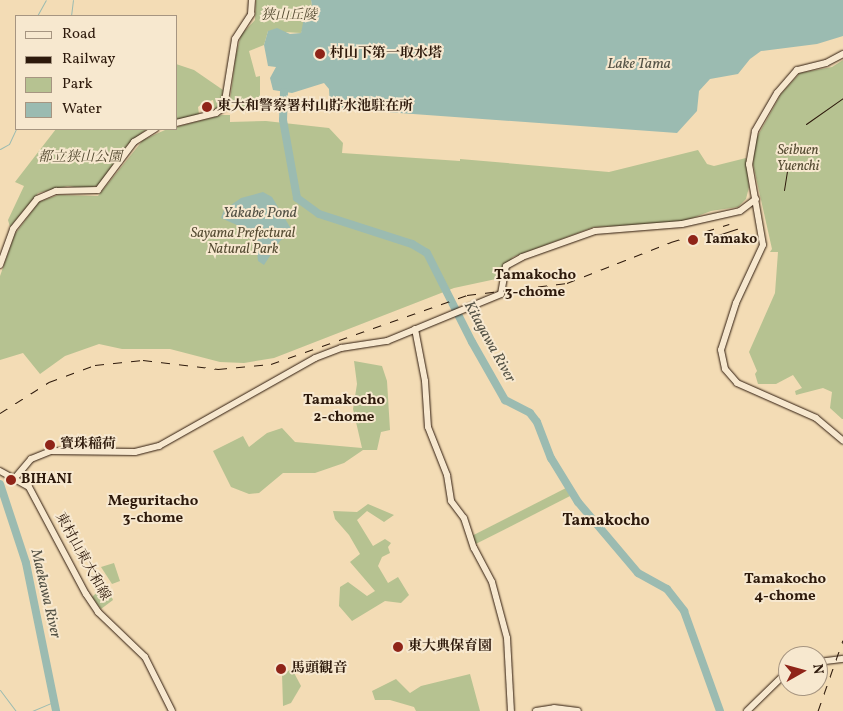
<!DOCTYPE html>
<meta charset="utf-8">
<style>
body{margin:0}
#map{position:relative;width:843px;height:711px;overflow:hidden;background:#f3dcb5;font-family:Vollkorn,"Noto Serif JP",serif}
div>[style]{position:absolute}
.green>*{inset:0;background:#b6c291;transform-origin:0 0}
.water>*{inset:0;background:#9bbbb1}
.stream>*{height:1px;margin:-0.5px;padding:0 0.5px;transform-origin:0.5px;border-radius:0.5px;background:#9bbbb1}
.river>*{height:8px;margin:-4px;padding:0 4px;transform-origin:4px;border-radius:4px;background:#9bbbb1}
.roads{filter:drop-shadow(0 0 1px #2d190b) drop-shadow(0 0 1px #2d190b)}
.secondary>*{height:6px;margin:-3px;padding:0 3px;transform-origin:3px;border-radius:3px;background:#f7e8cf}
.tram>*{height:1px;margin:-0.5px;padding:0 0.5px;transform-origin:0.5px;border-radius:0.5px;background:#2d190b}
.rail>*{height:1px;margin-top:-0.5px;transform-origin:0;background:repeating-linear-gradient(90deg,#2d190b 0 9px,transparent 0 18px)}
.dots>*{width:14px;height:14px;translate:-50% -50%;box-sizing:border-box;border:2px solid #f7e8cf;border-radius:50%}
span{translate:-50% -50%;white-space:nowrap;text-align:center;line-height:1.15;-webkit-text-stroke:4px #f7e8cf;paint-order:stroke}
.park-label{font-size:14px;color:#564c33;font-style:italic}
.poi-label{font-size:14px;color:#2d190b;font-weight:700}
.left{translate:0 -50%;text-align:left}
.street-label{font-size:14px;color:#2d190b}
.water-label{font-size:15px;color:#545245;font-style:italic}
.neighbourhood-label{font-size:15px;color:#2d190b;font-weight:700}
.quarter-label{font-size:16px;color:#2d190b;font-weight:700}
.legend{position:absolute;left:15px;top:15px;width:162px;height:115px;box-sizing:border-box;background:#f7e8cf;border:1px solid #a69581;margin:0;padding:6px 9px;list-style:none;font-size:15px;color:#2d190b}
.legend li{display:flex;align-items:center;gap:10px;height:25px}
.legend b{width:25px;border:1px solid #a69581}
.north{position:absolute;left:778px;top:646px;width:50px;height:50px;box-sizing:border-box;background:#f7e8cf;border:1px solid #a69581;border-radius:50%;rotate:83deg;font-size:14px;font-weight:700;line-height:20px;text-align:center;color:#2d190b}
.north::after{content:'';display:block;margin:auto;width:18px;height:22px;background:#8f2418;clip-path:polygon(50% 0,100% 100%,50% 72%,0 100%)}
</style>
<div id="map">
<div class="green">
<i style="clip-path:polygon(256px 0,311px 0,312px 6px,301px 33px,268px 31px,264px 45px,249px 51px,256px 77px,260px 76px,260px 108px,238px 106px,230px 100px,236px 55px,241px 35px,255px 20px)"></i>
<i style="clip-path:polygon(843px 60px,843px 419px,842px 419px,830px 408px,832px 392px,823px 388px,796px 395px,795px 391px,802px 388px,793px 375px,776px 384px,758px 384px,755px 374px,757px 371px,749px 352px,775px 293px,778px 252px,770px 252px,772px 249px,753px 164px,756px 139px,781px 94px,800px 73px,832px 67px)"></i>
<i style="clip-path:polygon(176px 64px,194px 70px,223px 90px,220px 107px,215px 110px,213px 100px,203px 103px,198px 107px,199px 114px,176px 120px)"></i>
<i style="clip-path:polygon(222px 115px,230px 115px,230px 122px,266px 121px,329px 128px,343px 143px,342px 153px,460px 161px,460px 159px,609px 172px,698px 150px,707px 164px,714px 166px,746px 158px,749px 187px,746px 199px,738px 207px,711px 211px,679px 223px,594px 227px,513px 257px,502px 271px,498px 269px,496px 279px,454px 288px,274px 358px,244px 363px,220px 362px,170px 349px,122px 349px,99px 344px,65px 356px,40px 374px,23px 353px,0 360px,0 276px,15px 234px,39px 202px,58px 195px,98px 196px,143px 140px,165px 130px)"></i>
<i style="clip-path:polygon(56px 129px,147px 129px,128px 144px,98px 185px,87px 189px,68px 186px,38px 193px,10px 227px,8px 220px,24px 186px,15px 182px)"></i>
<i style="clip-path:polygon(354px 361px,382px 366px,387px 381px,390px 430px,381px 432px,377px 450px,363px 450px,344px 463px,315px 473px,283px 473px,259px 493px,249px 494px,231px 487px,213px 451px,243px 436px,249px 447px,267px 433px,282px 428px,295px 442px,362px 448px,353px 409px,357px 384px)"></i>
<i style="left:566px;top:488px;width:9px;height:107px;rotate:63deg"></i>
<i style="clip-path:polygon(368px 504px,394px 515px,384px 522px,367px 511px,357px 520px,373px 546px,385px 539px,391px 543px,388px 547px,390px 553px,382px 557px,378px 566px,388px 583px,398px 577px,409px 595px,401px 603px,385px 601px,352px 621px,339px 606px,340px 587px,348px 582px,367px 596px,375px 591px,350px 562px,360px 554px,349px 535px,335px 519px,333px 511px,357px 512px)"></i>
<i style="clip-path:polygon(114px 563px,120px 581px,112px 584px,101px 567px)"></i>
<i style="clip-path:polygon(106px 584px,113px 600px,101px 609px,92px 597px)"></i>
<i style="clip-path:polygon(292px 669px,301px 686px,291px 703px,283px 706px,282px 674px)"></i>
<i style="clip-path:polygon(470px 674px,480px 711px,416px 711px,414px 707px,390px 700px,375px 700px,372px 691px,396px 679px,410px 693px,421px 686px)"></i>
</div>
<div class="water">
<i style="clip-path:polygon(311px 0,843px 0,843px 36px,817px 44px,761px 51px,750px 59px,738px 74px,710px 79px,699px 91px,697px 111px,677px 133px,330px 108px,329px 89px,324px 83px,292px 93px,273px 90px,270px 78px,276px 67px,268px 66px,264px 45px,268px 31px,277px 28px,290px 34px,301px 33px,304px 18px,312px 6px)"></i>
<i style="clip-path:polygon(263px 192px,272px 197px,293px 232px,280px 241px,264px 265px,258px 261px,256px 243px,248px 230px,221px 218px,224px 210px,241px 198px)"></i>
</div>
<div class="stream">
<i style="left:37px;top:16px;width:18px;rotate:-61deg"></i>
<i style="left:71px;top:16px;width:16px;rotate:-83deg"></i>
<i style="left:0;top:149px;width:10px;rotate:-29deg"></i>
<i style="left:9px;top:144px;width:17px;rotate:-65deg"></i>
<i style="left:0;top:690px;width:26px;rotate:53deg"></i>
<i style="left:32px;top:711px;width:26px;rotate:-23deg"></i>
</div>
<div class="river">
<i style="left:284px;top:92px;width:28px;rotate:92deg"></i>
<i style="left:283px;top:120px;width:79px;rotate:79.8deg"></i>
<i style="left:297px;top:198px;width:27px;rotate:36deg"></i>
<i style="left:319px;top:214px;width:98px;rotate:17.9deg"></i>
<i style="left:412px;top:244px;width:17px;rotate:31deg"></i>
<i style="left:427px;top:253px;width:100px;rotate:63.2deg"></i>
<i style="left:472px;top:342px;width:67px;rotate:60.4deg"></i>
<i style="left:505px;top:400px;width:28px;rotate:27deg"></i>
<i style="left:530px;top:413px;width:11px;rotate:52deg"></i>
<i style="left:537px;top:422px;width:39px;rotate:69deg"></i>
<i style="left:551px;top:458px;width:52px;rotate:58.5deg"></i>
<i style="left:578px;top:502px;width:93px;rotate:49.8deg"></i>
<i style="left:638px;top:573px;width:33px;rotate:29deg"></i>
<i style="left:667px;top:589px;width:28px;rotate:52deg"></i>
<i style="left:684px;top:611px;width:106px;rotate:70.2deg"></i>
<i style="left:0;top:484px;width:83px;rotate:71.8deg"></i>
<i style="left:26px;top:563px;width:151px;rotate:78.5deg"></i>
</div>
<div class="roads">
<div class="secondary">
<i style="left:843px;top:54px;width:19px;rotate:152deg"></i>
<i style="left:826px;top:63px;width:30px;rotate:166deg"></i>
<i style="left:797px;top:70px;width:30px;rotate:131deg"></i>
<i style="left:777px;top:93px;width:44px;rotate:120.1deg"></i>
<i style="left:755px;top:131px;width:34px;rotate:100deg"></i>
<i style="left:749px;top:164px;width:82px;rotate:80.2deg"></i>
<i style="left:763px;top:245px;width:64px;rotate:115deg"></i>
<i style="left:736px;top:303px;width:49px;rotate:107.7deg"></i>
<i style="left:721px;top:350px;width:19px;rotate:78deg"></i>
<i style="left:725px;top:369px;width:18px;rotate:49deg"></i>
<i style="left:737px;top:383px;width:86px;rotate:23.9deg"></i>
<i style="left:816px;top:418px;width:35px;rotate:40deg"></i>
<i style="left:176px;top:123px;width:41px;rotate:-14deg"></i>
<i style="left:216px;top:113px;width:10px;rotate:-37deg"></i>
<i style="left:224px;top:107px;width:69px;rotate:-80.8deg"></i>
<i style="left:235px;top:39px;width:30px;rotate:-57deg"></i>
<i style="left:251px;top:14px;width:14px;rotate:-86deg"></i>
<i style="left:0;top:265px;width:38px;rotate:-70deg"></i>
<i style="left:13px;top:229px;width:38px;rotate:-51deg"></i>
<i style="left:37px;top:199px;width:21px;rotate:-23deg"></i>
<i style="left:56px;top:191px;width:42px;rotate:-1.4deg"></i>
<i style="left:98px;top:190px;width:60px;rotate:-53.1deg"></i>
<i style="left:134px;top:142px;width:25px;rotate:-32deg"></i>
<i style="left:415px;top:329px;width:53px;rotate:79.1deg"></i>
<i style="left:425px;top:381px;width:46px;rotate:86.3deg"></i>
<i style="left:428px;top:427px;width:52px;rotate:68.4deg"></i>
<i style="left:447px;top:475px;width:26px;rotate:81deg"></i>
<i style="left:451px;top:501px;width:21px;rotate:53deg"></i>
<i style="left:464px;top:518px;width:32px;rotate:72deg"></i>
<i style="left:474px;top:548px;width:38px;rotate:62deg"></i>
<i style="left:492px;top:582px;width:58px;rotate:75deg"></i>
<i style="left:507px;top:638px;width:73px;rotate:86.9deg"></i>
<i style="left:0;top:471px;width:33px;rotate:29deg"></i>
<i style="left:29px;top:487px;width:121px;rotate:62deg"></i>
<i style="left:86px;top:594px;width:22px;rotate:56deg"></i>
<i style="left:98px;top:612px;width:65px;rotate:43.8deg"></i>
<i style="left:145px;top:657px;width:60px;rotate:63.4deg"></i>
<i style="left:15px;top:478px;width:25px;rotate:-50deg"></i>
<i style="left:31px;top:459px;width:22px;rotate:-22deg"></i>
<i style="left:51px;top:451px;width:84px;rotate:0.7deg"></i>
<i style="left:135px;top:452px;width:25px;rotate:-14deg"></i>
<i style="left:159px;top:446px;width:179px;rotate:-29.4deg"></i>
<i style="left:315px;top:358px;width:28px;rotate:-21deg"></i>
<i style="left:341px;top:348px;width:47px;rotate:-8.7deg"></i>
<i style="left:387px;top:341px;width:123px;rotate:-22.4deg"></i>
<i style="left:501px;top:294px;width:28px;rotate:-80deg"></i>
<i style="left:506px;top:266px;width:18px;rotate:-29deg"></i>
<i style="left:522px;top:257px;width:77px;rotate:-19.6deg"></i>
<i style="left:595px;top:231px;width:87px;rotate:-4.6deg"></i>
<i style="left:682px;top:224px;width:59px;rotate:-12.6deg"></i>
<i style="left:740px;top:211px;width:20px;rotate:-37deg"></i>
<i style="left:818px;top:662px;width:25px;rotate:-7deg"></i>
<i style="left:536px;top:711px;width:18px;rotate:-9deg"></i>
<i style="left:554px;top:708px;width:24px;rotate:7deg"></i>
<i style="left:747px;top:711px;width:57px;rotate:-44.3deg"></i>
</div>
</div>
<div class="tram">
<i style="left:806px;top:124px;width:45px;rotate:-35.1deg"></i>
<i style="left:784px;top:190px;width:26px;rotate:-81deg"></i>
<i style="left:718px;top:235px;width:20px;rotate:-18deg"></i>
</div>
<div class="rail">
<i style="left:0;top:413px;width:58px;rotate:-32.3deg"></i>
<i style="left:49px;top:382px;width:49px;rotate:-20.3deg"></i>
<i style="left:95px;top:365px;width:48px;rotate:-5.9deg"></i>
<i style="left:143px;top:360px;width:76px;rotate:6.8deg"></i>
<i style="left:218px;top:369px;width:53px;rotate:-5.4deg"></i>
<i style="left:271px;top:364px;width:208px;rotate:-19.4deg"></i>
<i style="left:467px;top:295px;width:101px;rotate:-6.8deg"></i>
<i style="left:567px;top:283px;width:112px;rotate:-21.5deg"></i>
<i style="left:671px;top:242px;width:61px;rotate:-17.2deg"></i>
<i style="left:818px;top:711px;width:75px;rotate:-70.6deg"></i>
</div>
<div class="dots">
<i style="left:320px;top:54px;background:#8f2418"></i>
<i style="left:207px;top:107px;background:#8f2418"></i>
<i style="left:693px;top:240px;background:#8f2418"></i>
<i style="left:50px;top:445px;background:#8f2418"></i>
<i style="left:11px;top:480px;background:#8f2418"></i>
<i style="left:398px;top:647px;background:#8f2418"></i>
<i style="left:281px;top:669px;background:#8f2418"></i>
</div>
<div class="park-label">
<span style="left:289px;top:16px">狭山丘陵</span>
<span style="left:798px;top:159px">Seibuen<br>Yuenchi</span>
<span style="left:80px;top:158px">都立狭山公園</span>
<span style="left:243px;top:242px">Sayama Prefectural<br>Natural Park</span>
</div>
<div class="poi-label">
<span class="left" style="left:330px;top:54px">村山下第一取水塔</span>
<span class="left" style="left:217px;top:107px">東大和警察署村山貯水池駐在所</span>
<span class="left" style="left:704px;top:240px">Tamako</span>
<span class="left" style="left:60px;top:445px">寳珠稲荷</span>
<span class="left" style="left:21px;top:480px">BIHANI</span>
<span class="left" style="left:408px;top:647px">東大典保育園</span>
<span class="left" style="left:291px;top:669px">馬頭観音</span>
</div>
<div class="street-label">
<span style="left:82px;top:557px;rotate:61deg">東村山東大和線</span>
</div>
<div class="water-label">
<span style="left:639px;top:65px">Lake Tama</span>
<span style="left:260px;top:214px">Yakabe Pond</span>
<span style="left:489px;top:342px;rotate:61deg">Kitagawa River</span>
<span style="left:45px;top:594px;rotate:77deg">Maekawa River</span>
</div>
<div class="neighbourhood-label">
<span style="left:535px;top:284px">Tamakocho<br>3-chome</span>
<span style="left:344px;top:409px">Tamakocho<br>2-chome</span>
<span style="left:153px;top:510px">Meguritacho<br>3-chome</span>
<span style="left:785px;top:588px">Tamakocho<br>4-chome</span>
</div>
<div class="quarter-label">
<span style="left:606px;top:521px">Tamakocho</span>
</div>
<ul class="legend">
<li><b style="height:6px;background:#f7e8cf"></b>Road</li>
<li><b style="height:6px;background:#2d190b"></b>Railway</li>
<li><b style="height:14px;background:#b6c291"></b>Park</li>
<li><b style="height:14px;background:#9bbbb1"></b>Water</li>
</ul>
<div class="north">N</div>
</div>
